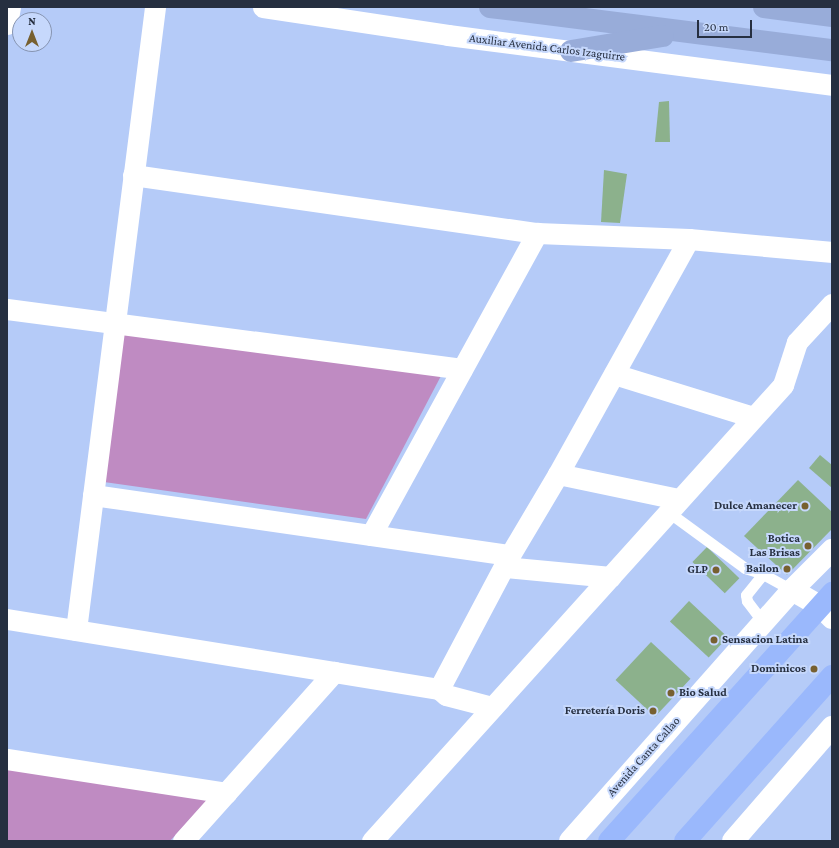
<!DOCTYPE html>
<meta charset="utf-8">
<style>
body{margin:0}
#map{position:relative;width:839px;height:848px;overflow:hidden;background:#b5cbf8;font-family:"Crimson Pro",serif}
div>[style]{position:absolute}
.green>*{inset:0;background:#bf8bc2}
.building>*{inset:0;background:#8cb18c;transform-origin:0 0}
.service>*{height:11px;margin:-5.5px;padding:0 5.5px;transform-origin:5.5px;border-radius:5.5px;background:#fff}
.minor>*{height:21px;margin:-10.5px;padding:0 10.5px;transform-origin:10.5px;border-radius:10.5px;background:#fff}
.secondary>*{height:22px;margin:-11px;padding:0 11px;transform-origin:11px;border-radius:11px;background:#fff}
.primary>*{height:22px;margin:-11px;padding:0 11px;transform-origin:11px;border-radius:11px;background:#98acd9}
.trunk>*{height:22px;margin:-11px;padding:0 11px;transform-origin:11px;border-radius:11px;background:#9ab8fc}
.dots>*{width:11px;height:11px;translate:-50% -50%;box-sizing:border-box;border:2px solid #c6d8fc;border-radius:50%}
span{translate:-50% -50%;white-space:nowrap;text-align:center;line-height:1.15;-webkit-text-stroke:4px #c6d8fc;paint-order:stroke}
.street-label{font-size:12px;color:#262f40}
.poi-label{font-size:12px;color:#262f40;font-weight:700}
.right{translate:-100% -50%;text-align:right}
.left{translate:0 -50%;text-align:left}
.frame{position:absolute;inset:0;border:8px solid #262f40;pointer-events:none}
.north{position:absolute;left:12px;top:12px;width:40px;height:40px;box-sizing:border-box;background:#c6d8fc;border:1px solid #8694b1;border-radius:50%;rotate:0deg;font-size:11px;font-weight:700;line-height:16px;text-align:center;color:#262f40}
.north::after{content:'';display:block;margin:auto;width:14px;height:18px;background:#776030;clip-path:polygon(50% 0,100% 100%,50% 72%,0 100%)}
.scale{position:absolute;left:697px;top:20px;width:55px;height:18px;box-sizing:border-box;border:2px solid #262f40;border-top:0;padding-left:5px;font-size:12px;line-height:14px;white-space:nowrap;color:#262f40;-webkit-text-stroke:3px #c6d8fc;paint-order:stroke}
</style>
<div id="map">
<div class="green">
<i style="clip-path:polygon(121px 333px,442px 374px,366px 519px,104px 482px)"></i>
<i style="clip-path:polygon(7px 767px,210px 798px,170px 841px,7px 841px)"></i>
</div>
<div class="building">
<i style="clip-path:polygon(669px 101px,670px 142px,655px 142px,659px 102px)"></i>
<i style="clip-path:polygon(604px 170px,627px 174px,620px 223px,601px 222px)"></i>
<i style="clip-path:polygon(820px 455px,832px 465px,832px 488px,809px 468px)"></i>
<i style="clip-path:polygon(798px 480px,832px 512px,832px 529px,787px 575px,744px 536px)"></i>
<i style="left:707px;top:547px;width:45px;height:21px;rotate:44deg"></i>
<i style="left:689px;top:601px;width:53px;height:28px;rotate:43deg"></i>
<i style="left:651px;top:642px;width:54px;height:52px;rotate:43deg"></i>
</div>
<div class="service">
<i style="left:667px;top:511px;width:97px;rotate:36.2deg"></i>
<i style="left:745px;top:568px;width:19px;rotate:18deg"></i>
<i style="left:763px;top:574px;width:33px;rotate:29deg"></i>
<i style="left:763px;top:574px;width:27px;rotate:129deg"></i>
<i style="left:746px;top:595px;width:6px;rotate:81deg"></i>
<i style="left:747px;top:601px;width:26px;rotate:53deg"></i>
</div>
<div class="minor">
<i style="left:263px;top:7px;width:187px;rotate:8.6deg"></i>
<i style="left:448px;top:35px;width:387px;rotate:7.4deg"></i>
<i style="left:7px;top:24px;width:17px;rotate:-80deg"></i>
<i style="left:133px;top:175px;width:408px;rotate:8.2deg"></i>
<i style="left:537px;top:233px;width:152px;rotate:2.3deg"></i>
<i style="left:689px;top:239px;width:144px;rotate:5.2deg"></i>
<i style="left:7px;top:309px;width:459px;rotate:7.5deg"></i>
<i style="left:614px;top:374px;width:145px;rotate:17.2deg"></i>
<i style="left:558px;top:474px;width:123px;rotate:11.8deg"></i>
<i style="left:93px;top:495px;width:421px;rotate:8.2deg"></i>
<i style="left:371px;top:535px;width:345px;rotate:-61.2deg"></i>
<i style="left:505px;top:567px;width:106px;rotate:5.4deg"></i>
<i style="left:7px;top:619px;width:438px;rotate:9.2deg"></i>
<i style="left:439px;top:689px;width:152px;rotate:-62.1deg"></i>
<i style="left:510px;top:555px;width:94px;rotate:-59.3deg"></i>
<i style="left:558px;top:474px;width:269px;rotate:-60.9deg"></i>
<i style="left:76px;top:630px;width:628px;rotate:-82.77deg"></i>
<i style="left:439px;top:689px;width:9px;rotate:41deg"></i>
<i style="left:446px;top:695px;width:48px;rotate:14.6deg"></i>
<i style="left:7px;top:759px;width:222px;rotate:8.8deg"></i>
<i style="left:183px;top:841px;width:227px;rotate:-48.2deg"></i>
<i style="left:372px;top:841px;width:614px;rotate:-47.97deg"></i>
<i style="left:783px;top:385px;width:45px;rotate:-72deg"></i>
<i style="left:797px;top:342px;width:52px;rotate:-47.4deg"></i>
</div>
<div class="secondary">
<i style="left:792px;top:590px;width:32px;rotate:30deg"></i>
<i style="left:820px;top:606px;width:17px;rotate:45deg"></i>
<i style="left:570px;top:841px;width:335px;rotate:-48.5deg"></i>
<i style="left:792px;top:590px;width:57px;rotate:-45deg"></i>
<i style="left:733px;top:841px;width:151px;rotate:-49deg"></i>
</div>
<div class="primary">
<i style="left:490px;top:7px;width:345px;rotate:7.2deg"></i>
<i style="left:764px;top:7px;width:69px;rotate:7.5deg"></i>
<i style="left:571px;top:51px;width:93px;rotate:-9.3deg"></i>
</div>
<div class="trunk">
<i style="left:609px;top:841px;width:334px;rotate:-48deg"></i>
<i style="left:685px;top:841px;width:221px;rotate:-48.3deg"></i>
</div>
<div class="dots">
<i style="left:805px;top:506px;background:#776030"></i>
<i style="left:808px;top:546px;background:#776030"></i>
<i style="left:787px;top:569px;background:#776030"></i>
<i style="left:716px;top:570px;background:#776030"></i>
<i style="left:714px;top:640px;background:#776030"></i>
<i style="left:814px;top:669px;background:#776030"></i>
<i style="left:671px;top:693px;background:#776030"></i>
<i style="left:653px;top:711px;background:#776030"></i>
</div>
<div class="street-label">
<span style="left:547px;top:48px;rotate:7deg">Auxiliar Avenida Carlos Izaguirre</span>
<span style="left:644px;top:757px;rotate:-48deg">Avenida Canta Callao</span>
</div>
<div class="poi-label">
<span class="right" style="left:797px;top:506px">Dulce Amanecer</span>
<span class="right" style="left:800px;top:546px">Botica<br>Las Brisas</span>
<span class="right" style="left:779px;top:569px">Bailon</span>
<span class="right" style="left:708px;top:570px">GLP</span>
<span class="left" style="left:722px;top:640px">Sensacion Latina</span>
<span class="right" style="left:806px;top:669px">Dominicos</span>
<span class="left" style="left:679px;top:693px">Bio Salud</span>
<span class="right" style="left:645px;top:711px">Ferretería Doris</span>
</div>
<div class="frame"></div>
<div class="north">N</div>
<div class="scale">20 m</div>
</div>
